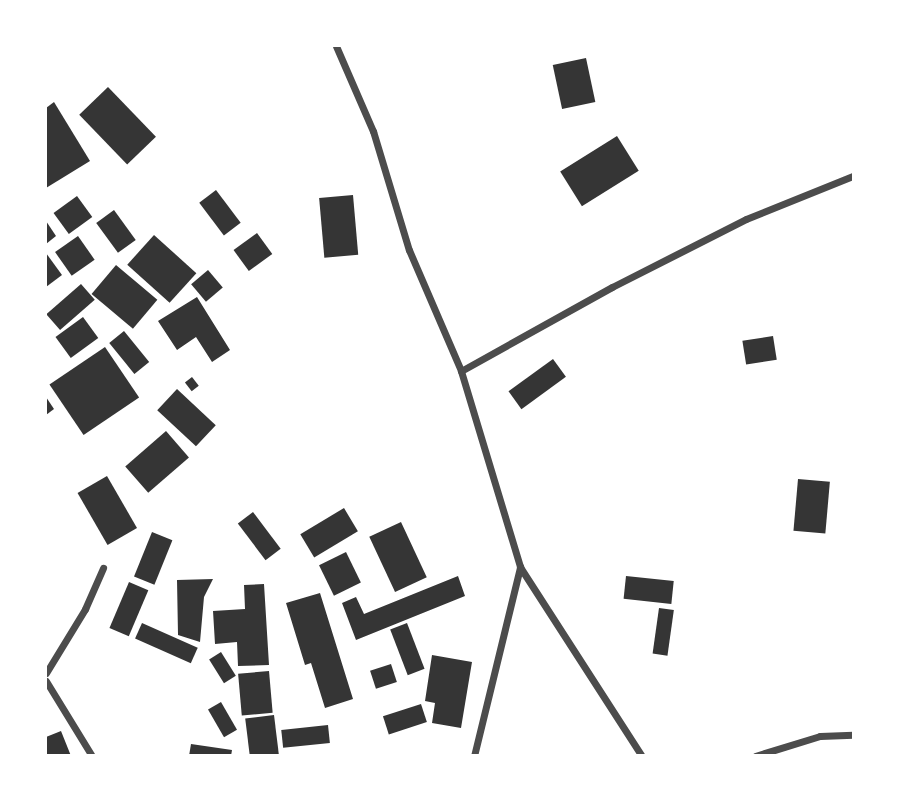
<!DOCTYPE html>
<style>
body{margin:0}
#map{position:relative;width:899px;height:801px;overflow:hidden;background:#fff;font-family:"Asap Condensed",sans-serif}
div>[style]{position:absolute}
.building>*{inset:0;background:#353535;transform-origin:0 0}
.minor>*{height:7px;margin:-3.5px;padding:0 3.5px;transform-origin:3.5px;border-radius:3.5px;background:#4c4c4c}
span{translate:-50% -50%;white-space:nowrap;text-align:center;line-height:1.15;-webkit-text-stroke:5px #fff;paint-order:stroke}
.frame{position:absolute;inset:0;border:47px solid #fff;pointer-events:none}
</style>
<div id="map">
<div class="building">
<i style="left:586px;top:58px;width:45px;height:34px;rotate:78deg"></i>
<i style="left:108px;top:87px;width:69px;height:40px;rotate:46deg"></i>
<i style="clip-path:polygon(54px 102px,90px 161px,46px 188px,46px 108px)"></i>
<i style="left:617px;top:136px;width:41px;height:67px;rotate:58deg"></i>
<i style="left:216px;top:190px;width:41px;height:21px;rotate:53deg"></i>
<i style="left:353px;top:195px;width:60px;height:34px;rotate:85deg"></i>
<i style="left:77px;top:196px;width:26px;height:29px;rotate:54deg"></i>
<i style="left:114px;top:210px;width:37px;height:22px;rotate:54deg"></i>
<i style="clip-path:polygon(46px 221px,56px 236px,46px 244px)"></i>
<i style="left:257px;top:233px;width:26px;height:29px;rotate:54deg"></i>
<i style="left:154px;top:235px;width:57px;height:40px;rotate:42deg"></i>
<i style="left:78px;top:236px;width:29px;height:28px;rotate:55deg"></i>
<i style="clip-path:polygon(46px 253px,62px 275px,46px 287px)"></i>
<i style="left:116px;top:265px;width:54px;height:38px;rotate:40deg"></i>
<i style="left:208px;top:270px;width:23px;height:22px;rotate:50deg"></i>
<i style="left:81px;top:284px;width:21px;height:46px;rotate:49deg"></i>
<i style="clip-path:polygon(197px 297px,230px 350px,212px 362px,196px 337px,177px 350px,158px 321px)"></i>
<i style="left:83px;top:317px;width:26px;height:34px;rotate:54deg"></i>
<i style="left:124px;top:331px;width:40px;height:19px;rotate:51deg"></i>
<i style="left:773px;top:336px;width:24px;height:31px;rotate:81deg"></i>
<i style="left:105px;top:347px;width:61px;height:67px;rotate:56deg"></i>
<i style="left:553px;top:359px;width:22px;height:55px;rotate:54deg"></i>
<i style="left:192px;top:377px;width:11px;height:9px;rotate:52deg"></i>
<i style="left:177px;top:389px;width:53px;height:29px;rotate:43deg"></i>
<i style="clip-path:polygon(46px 397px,54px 409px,46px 415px)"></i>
<i style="left:166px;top:431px;width:35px;height:54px;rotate:49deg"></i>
<i style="left:107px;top:476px;width:60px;height:34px;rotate:60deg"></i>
<i style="left:798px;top:479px;width:32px;height:52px;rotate:5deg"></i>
<i style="left:344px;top:508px;width:27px;height:51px;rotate:59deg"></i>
<i style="left:253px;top:512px;width:46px;height:19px;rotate:53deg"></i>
<i style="left:401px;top:522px;width:61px;height:35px;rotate:65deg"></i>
<i style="left:152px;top:532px;width:22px;height:48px;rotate:22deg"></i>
<i style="left:346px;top:552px;width:34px;height:30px;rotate:64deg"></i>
<i style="clip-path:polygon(458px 576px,465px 596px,356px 640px,342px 603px,356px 597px,364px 614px)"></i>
<i style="left:626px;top:576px;width:48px;height:23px;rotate:6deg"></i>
<i style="clip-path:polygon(213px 579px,204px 597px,200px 642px,178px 635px,177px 580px)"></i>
<i style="left:129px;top:582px;width:21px;height:50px;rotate:23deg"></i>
<i style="clip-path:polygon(264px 584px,269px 665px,238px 666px,237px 642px,215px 644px,213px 611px,245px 609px,244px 585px)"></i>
<i style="clip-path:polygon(320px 593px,353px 699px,325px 708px,311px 663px,305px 665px,286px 603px)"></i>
<i style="left:659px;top:608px;width:15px;height:46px;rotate:8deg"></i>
<i style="left:142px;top:623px;width:61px;height:17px;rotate:24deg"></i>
<i style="left:407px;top:623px;width:49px;height:18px;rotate:69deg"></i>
<i style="left:221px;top:652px;width:28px;height:14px;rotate:58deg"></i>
<i style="clip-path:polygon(432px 655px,472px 662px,461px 728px,432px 723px,435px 703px,425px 701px)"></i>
<i style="left:391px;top:664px;width:19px;height:22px;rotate:72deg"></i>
<i style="left:269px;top:671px;width:42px;height:31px;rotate:85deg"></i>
<i style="left:221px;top:702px;width:32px;height:15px;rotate:60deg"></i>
<i style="left:421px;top:704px;width:19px;height:40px;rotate:72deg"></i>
<i style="left:274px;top:715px;width:41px;height:29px;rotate:83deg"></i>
<i style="left:328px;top:725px;width:18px;height:47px;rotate:84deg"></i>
<i style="clip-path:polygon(61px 731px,71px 756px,46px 756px,46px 737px)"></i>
<i style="clip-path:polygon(191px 744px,232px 750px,231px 756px,189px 756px)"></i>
</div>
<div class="minor">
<i style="left:336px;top:46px;width:93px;rotate:66.5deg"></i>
<i style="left:373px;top:131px;width:124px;rotate:73.2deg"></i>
<i style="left:409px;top:250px;width:132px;rotate:66.7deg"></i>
<i style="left:461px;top:371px;width:205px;rotate:73.2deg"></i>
<i style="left:520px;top:567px;width:225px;rotate:57.2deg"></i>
<i style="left:461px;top:371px;width:173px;rotate:-29.1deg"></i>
<i style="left:612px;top:287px;width:150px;rotate:-26.9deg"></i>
<i style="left:746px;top:219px;width:115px;rotate:-21.9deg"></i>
<i style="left:46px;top:673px;width:75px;rotate:-58.6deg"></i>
<i style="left:85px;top:609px;width:45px;rotate:-66.3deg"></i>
<i style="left:46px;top:681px;width:88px;rotate:58.5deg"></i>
<i style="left:474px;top:756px;width:195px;rotate:-76.3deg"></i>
<i style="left:755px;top:756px;width:68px;rotate:-17.1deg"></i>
<i style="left:820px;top:736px;width:33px;rotate:-2deg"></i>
</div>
<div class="frame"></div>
</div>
